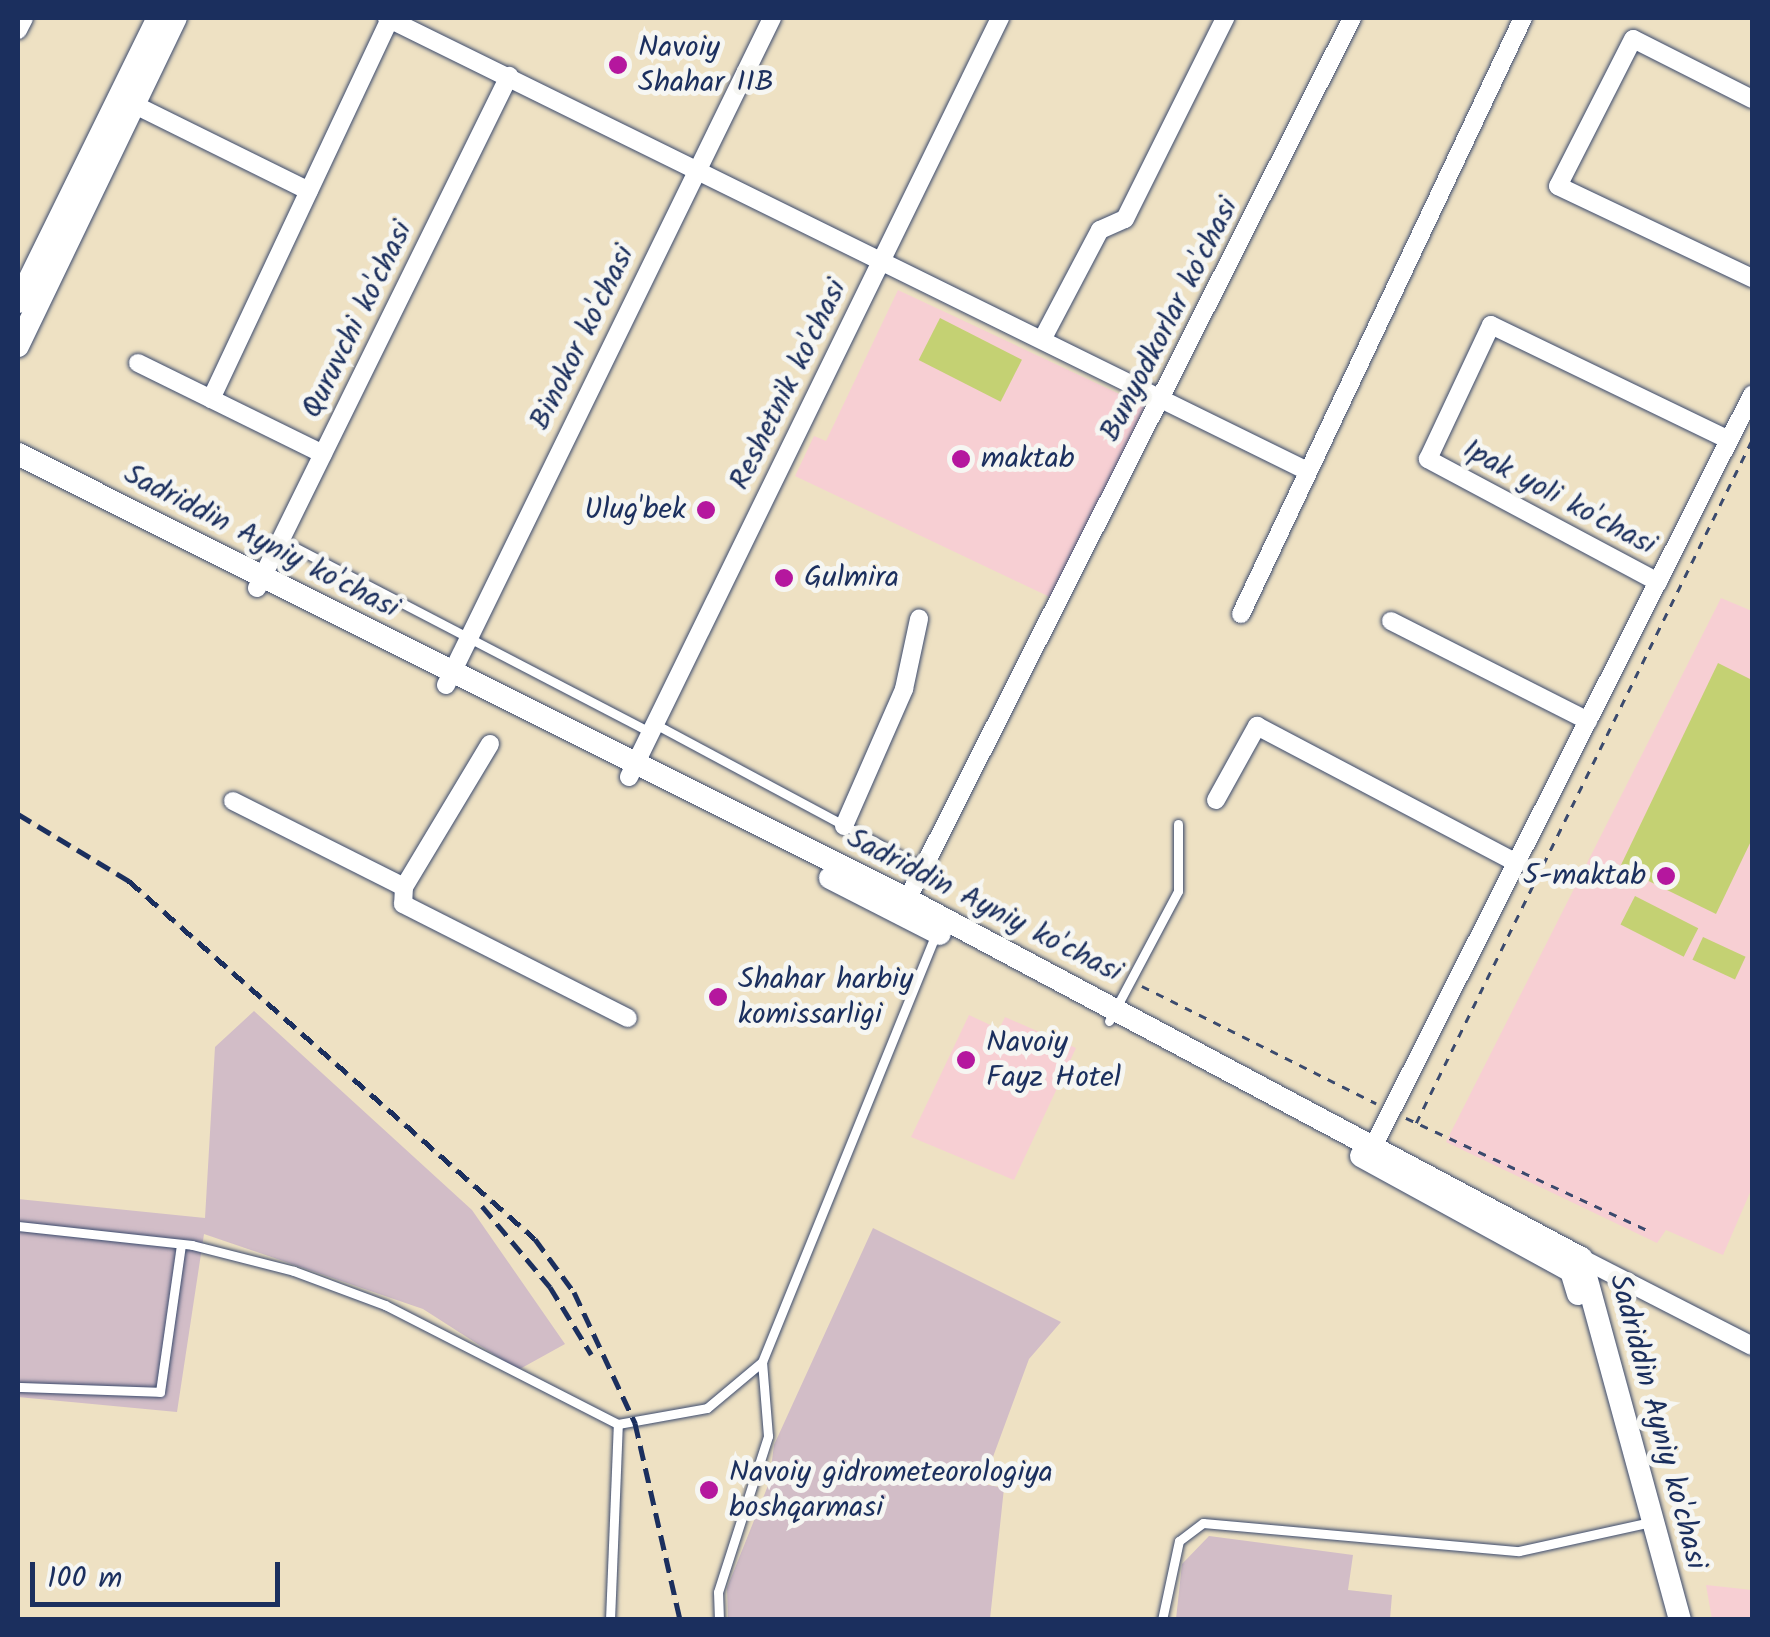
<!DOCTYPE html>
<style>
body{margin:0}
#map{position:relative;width:1770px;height:1637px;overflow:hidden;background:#eee1c3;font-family:Kalam,sans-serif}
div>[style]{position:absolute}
.built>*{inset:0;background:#f7cfd3}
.industrial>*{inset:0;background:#d2bdc7}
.green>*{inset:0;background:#c4d173;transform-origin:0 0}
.path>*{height:2.5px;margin-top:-1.25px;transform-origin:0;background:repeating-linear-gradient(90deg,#3b4a6d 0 8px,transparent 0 16px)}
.roads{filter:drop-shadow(0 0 2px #3b4a6d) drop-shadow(0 0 2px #3b4a6d)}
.lane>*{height:9px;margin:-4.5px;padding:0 4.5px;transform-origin:4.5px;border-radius:4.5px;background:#fff}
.street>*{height:18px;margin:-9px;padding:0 9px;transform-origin:9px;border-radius:9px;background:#fff}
.secondary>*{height:22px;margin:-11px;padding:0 11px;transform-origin:11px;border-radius:11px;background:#fff}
.rail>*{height:5px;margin-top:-2.5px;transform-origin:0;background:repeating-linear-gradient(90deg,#1b2f5e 0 15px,transparent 0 23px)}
.dots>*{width:28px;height:28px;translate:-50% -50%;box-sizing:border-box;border:5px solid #f6f6f2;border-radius:50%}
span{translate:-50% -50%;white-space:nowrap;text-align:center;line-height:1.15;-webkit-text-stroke:10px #f6f6f2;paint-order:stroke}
.poi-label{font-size:30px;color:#1b2f5e}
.left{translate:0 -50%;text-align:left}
.right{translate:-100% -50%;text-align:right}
.street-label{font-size:30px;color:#1b2f5e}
.frame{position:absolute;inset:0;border:20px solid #1b2f5e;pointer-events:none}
.scale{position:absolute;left:30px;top:1562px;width:250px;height:45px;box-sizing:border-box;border:5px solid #1b2f5e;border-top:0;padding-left:12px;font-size:30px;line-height:35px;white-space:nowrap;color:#1b2f5e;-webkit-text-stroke:8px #f6f6f2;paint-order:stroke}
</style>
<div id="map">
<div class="built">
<i style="clip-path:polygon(898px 290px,1145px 406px,1054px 599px,795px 476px,814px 436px,826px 441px)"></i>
<i style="clip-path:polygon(1721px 598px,1752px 611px,1752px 1188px,1723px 1255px,1666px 1230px,1657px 1243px,1446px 1142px)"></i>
<i style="clip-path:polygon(969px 1015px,999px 1029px,1005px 1017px,1076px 1048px,1014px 1180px,911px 1137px)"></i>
<i style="clip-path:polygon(1706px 1585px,1752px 1590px,1752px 1619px,1712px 1619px)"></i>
</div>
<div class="industrial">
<i style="clip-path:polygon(254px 1011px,472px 1210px,565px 1344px,518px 1370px,423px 1309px,204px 1234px,177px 1412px,18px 1397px,18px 1199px,205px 1218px,215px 1047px)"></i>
<i style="clip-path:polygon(873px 1228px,1061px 1322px,1029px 1359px,983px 1484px,1004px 1488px,990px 1619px,728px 1619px,727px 1588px,769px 1483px,774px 1445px)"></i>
<i style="clip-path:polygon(1209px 1536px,1353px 1555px,1348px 1590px,1392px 1595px,1390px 1619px,1176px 1619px,1182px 1564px)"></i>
</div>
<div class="green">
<i style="left:940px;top:318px;width:92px;height:47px;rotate:27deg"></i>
<i style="clip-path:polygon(1718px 663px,1752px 680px,1752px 839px,1716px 914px,1620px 867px)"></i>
<i style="left:1635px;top:896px;width:71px;height:32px;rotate:27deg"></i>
<i style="left:1703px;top:937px;width:47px;height:25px;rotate:25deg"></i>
</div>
<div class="path">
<i style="left:1142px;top:986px;width:262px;rotate:26.6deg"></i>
<i style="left:1406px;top:1118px;width:268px;rotate:24.9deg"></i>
<i style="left:1416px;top:1123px;width:761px;rotate:-63.81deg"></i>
</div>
<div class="roads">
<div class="lane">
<i style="left:281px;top:540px;width:417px;rotate:27.5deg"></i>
<i style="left:655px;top:724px;width:304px;rotate:28.2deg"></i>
<i style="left:1109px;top:1021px;width:147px;rotate:-62deg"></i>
<i style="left:1178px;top:891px;width:67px;rotate:-90deg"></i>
<i style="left:18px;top:1226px;width:175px;rotate:6.2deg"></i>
<i style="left:192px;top:1245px;width:105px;rotate:14.3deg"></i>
<i style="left:294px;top:1271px;width:97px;rotate:20.5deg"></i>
<i style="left:385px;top:1305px;width:262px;rotate:27.1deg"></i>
<i style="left:618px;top:1424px;width:90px;rotate:-10.2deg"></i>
<i style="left:707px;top:1408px;width:72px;rotate:-39.9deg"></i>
<i style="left:762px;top:1362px;width:461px;rotate:-67.9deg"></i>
<i style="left:18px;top:1387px;width:142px;rotate:2deg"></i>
<i style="left:160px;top:1392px;width:149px;rotate:-81.9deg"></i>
<i style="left:610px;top:1620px;width:196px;rotate:-87.7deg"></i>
<i style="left:719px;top:1620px;width:28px;rotate:-92deg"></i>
<i style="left:718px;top:1592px;width:164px;rotate:-72.2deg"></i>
<i style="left:768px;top:1436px;width:74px;rotate:-94.6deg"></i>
<i style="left:1162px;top:1620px;width:81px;rotate:-77.9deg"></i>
<i style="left:1179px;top:1541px;width:30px;rotate:-37deg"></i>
<i style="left:1203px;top:1523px;width:317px;rotate:5.1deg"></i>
<i style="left:1519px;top:1551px;width:135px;rotate:-12.4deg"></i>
</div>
<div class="street">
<i style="left:387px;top:18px;width:1021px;rotate:26.21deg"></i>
<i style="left:18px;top:30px;width:13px;rotate:-63deg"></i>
<i style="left:1752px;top:99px;width:133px;rotate:-153.2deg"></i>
<i style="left:1633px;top:39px;width:165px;rotate:117deg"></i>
<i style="left:1558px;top:186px;width:215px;rotate:25.4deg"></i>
<i style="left:133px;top:104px;width:196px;rotate:26.3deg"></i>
<i style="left:1044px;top:336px;width:120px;rotate:-62.2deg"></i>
<i style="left:1100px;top:230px;width:27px;rotate:-24deg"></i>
<i style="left:1125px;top:219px;width:225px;rotate:-63.5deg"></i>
<i style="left:138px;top:363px;width:206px;rotate:26.2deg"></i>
<i style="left:211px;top:399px;width:420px;rotate:-64.8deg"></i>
<i style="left:1658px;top:582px;width:261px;rotate:-151.9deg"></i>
<i style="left:1428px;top:459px;width:148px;rotate:-64.8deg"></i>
<i style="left:1491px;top:325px;width:264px;rotate:25.8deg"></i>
<i style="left:257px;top:588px;width:571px;rotate:-63.79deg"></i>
<i style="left:1241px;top:614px;width:659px;rotate:-64.68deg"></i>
<i style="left:1391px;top:621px;width:221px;rotate:26.9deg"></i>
<i style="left:446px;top:685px;width:742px;rotate:-63.95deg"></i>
<i style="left:490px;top:744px;width:167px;rotate:121deg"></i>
<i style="left:404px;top:887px;width:17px;rotate:93deg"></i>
<i style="left:403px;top:904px;width:252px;rotate:26.9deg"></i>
<i style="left:629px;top:777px;width:845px;rotate:-63.95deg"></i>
<i style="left:1216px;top:800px;width:85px;rotate:-61deg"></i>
<i style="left:1257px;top:726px;width:294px;rotate:27.8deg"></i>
<i style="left:233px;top:801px;width:191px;rotate:26.7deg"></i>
<i style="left:844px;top:826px;width:150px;rotate:-66.3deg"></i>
<i style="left:904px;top:689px;width:72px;rotate:-77.9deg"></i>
<i style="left:902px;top:910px;width:999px;rotate:-63.23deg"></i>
<i style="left:1367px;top:1159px;width:856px;rotate:-63.26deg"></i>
<i style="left:1581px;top:1258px;width:192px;rotate:27.2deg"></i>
</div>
<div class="secondary">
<i style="left:18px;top:302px;width:317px;rotate:-63.8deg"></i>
<i style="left:18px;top:346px;width:364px;rotate:-64.3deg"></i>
<i style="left:18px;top:454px;width:994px;rotate:26.59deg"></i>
<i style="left:907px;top:899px;width:764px;rotate:28.04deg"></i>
<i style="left:1581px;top:1258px;width:375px;rotate:74.7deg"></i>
<i style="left:830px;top:878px;width:123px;rotate:27deg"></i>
<i style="left:1361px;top:1156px;width:239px;rotate:28.7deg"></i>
<i style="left:1571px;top:1271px;width:24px;rotate:73deg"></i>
</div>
</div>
<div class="rail">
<i style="left:18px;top:814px;width:130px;rotate:31.1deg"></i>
<i style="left:129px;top:881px;width:541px;rotate:41.4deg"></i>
<i style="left:535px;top:1239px;width:66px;rotate:53.7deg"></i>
<i style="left:574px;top:1292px;width:145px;rotate:65deg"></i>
<i style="left:635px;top:1423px;width:202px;rotate:77.1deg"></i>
<i style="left:482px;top:1206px;width:106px;rotate:50deg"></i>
<i style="left:550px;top:1287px;width:79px;rotate:58.5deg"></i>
</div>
<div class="dots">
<i style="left:618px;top:65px;background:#b5179e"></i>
<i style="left:961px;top:459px;background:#b5179e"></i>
<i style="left:706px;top:510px;background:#b5179e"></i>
<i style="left:784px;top:578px;background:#b5179e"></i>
<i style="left:1666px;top:876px;background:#b5179e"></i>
<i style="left:718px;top:997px;background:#b5179e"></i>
<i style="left:966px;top:1060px;background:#b5179e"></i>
<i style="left:709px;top:1490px;background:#b5179e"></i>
</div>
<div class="poi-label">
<span class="left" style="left:638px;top:65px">Navoiy<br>Shahar IIB</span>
<span class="left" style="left:981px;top:459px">maktab</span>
<span class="right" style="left:686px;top:510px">Ulug'bek</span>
<span class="left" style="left:804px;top:578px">Gulmira</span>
<span class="right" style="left:1646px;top:876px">5-maktab</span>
<span class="left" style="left:738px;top:997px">Shahar harbiy<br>komissarligi</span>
<span class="left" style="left:986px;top:1060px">Navoiy<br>Fayz Hotel</span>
<span class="left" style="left:729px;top:1490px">Navoiy gidrometeorologiya<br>boshqarmasi</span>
</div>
<div class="street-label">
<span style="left:358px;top:320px;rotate:-64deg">Quruvchi ko'chasi</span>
<span style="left:1170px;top:320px;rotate:-63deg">Bunyodkorlar ko'chasi</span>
<span style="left:583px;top:338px;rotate:-64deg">Binokor ko'chasi</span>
<span style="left:789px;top:385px;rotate:-64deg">Reshetnik ko'chasi</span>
<span style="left:1559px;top:498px;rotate:28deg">Ipak yoli ko'chasi</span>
<span style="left:261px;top:542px;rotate:27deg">Sadriddin Ayniy ko'chasi</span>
<span style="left:984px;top:906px;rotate:27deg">Sadriddin Ayniy ko'chasi</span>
<span style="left:1657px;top:1422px;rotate:75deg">Sadriddin Ayniy ko'chasi</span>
</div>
<div class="frame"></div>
<div class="scale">100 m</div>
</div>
